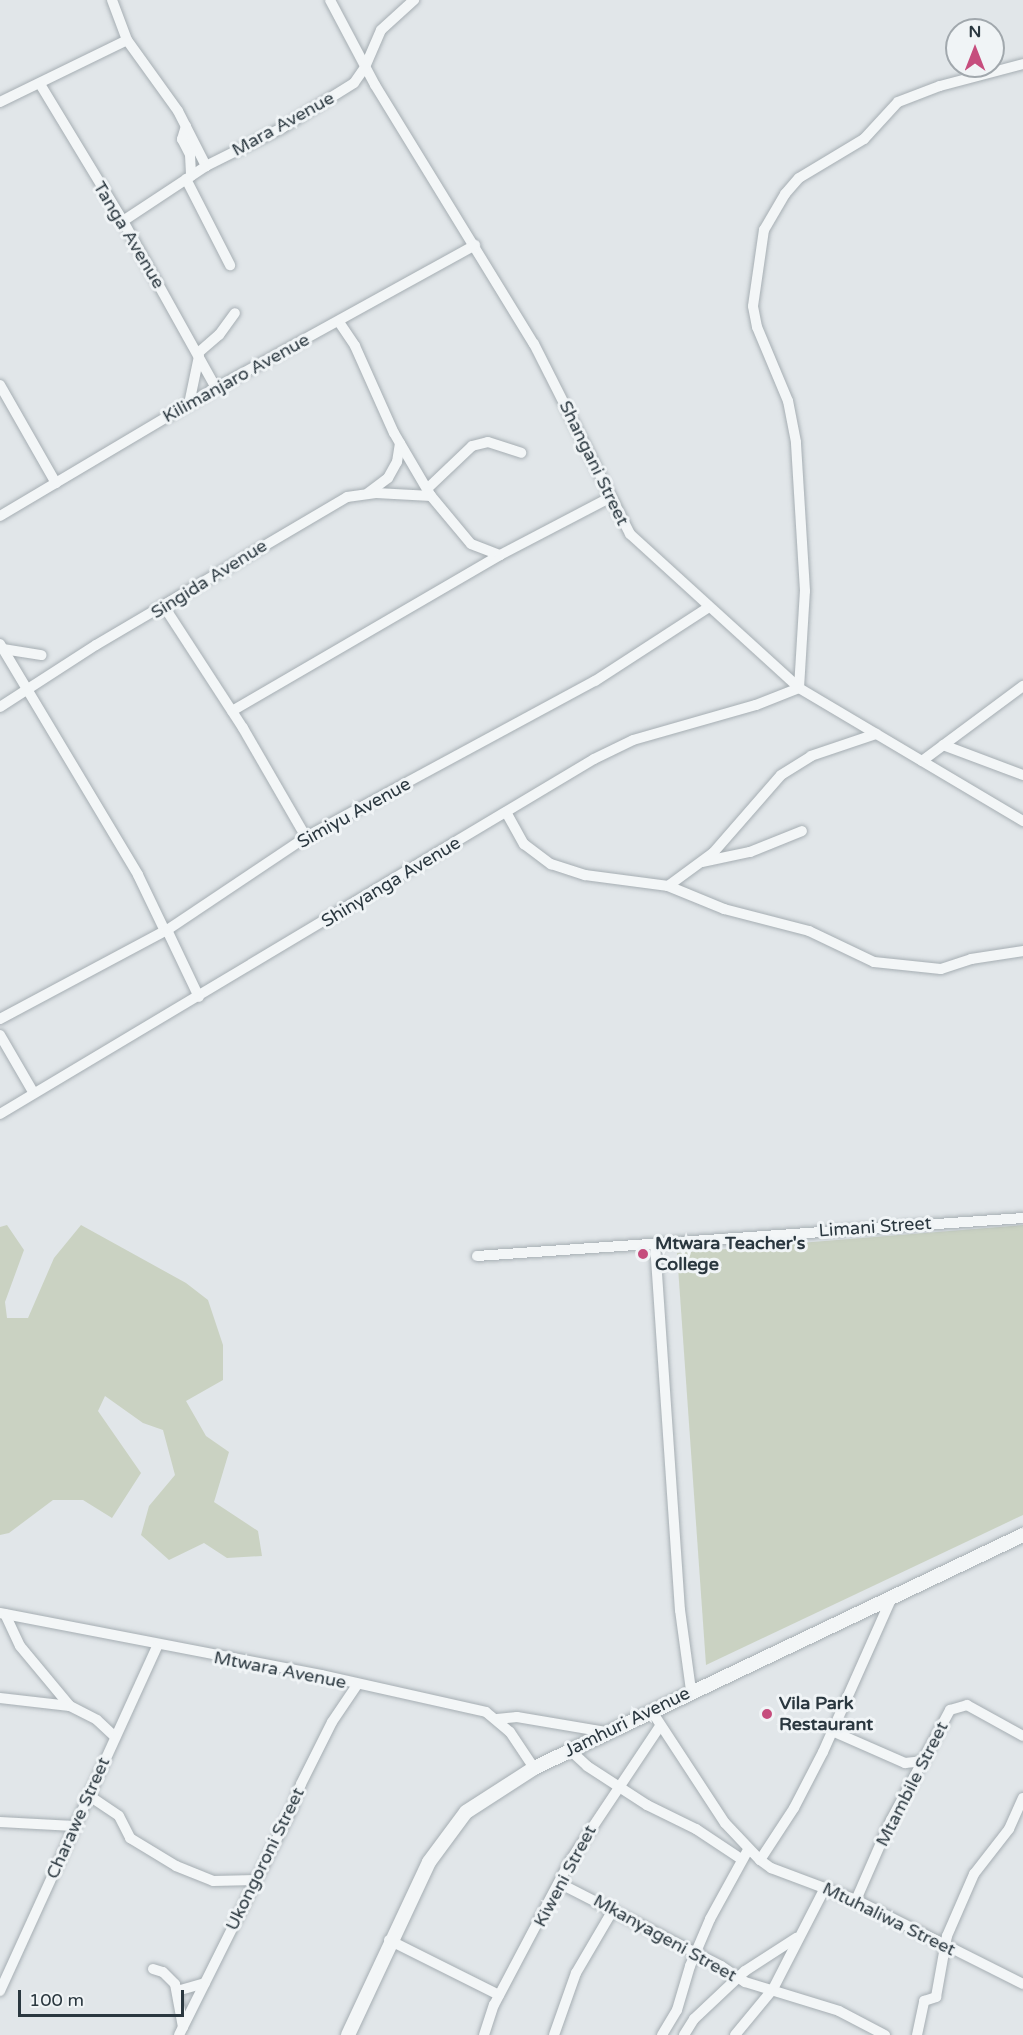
<!DOCTYPE html>
<style>
body{margin:0}
#map{position:relative;width:1023px;height:2035px;overflow:hidden;background:#e1e6e9;font-family:"Varela Round",sans-serif}
div>[style]{position:absolute}
.green>*{inset:0;background:#cad2c2}
.roads{filter:drop-shadow(0 0 2px #a6aeb3) drop-shadow(0 0 2px #a6aeb3)}
.minor>*{height:10px;margin:-5px;padding:0 5px;transform-origin:5px;border-radius:5px;background:#f3f6f7}
.tertiary>*{height:14px;margin:-7px;padding:0 7px;transform-origin:7px;border-radius:7px;background:#f3f6f7}
.dots>*{width:16px;height:16px;translate:-50% -50%;box-sizing:border-box;border:3px solid #f0f4f6;border-radius:50%}
span{translate:-50% -50%;white-space:nowrap;text-align:center;line-height:1.15;-webkit-text-stroke:6px #f0f4f6;paint-order:stroke}
.street-label{font-size:18px;color:#2a373f}
.poi-label{font-size:18px;color:#2a373f;font-weight:700}
.left{translate:0 -50%;text-align:left}
.north{position:absolute;left:945px;top:18px;width:60px;height:60px;box-sizing:border-box;background:#f0f4f6;border:2px solid #a1a8ad;border-radius:50%;rotate:0deg;font-size:16px;font-weight:700;line-height:24px;text-align:center;color:#2a373f}
.north::after{content:'';display:block;margin:auto;width:21px;height:27px;background:#c64d7d;clip-path:polygon(50% 0,100% 100%,50% 72%,0 100%)}
.scale{position:absolute;left:18px;top:1990px;width:166px;height:27px;box-sizing:border-box;border:3px solid #2a373f;border-top:0;padding-left:8px;font-size:18px;line-height:21px;white-space:nowrap;color:#2a373f;-webkit-text-stroke:4px #f0f4f6;paint-order:stroke}
</style>
<div id="map">
<div class="green">
<i style="clip-path:polygon(7px 1225px,24px 1250px,5px 1302px,7px 1318px,28px 1318px,54px 1258px,81px 1225px,186px 1283px,208px 1300px,223px 1345px,223px 1380px,186px 1401px,206px 1436px,229px 1452px,214px 1502px,258px 1531px,262px 1556px,227px 1558px,204px 1543px,169px 1560px,141px 1535px,149px 1506px,175px 1475px,163px 1430px,143px 1423px,105px 1396px,98px 1411px,141px 1473px,112px 1518px,83px 1500px,53px 1500px,9px 1533px,0 1535px,0 1227px)"></i>
<i style="clip-path:polygon(1023px 1225px,1023px 1515px,706px 1665px,677px 1253px)"></i>
</div>
<div class="roads">
<div class="minor">
<i style="left:112px;top:0;width:43px;rotate:69.4deg"></i>
<i style="left:127px;top:40px;width:87px;rotate:54.3deg"></i>
<i style="left:178px;top:111px;width:62px;rotate:63deg"></i>
<i style="left:330px;top:0;width:96px;rotate:62.1deg"></i>
<i style="left:375px;top:85px;width:304px;rotate:58.5deg"></i>
<i style="left:534px;top:344px;width:213px;rotate:63.2deg"></i>
<i style="left:630px;top:534px;width:229px;rotate:42.3deg"></i>
<i style="left:799px;top:688px;width:261px;rotate:30.7deg"></i>
<i style="left:40px;top:84px;width:160px;rotate:58.8deg"></i>
<i style="left:123px;top:221px;width:191px;rotate:60.9deg"></i>
<i style="left:0;top:102px;width:141px;rotate:-26deg"></i>
<i style="left:186px;top:126px;width:14px;rotate:107deg"></i>
<i style="left:182px;top:139px;width:18px;rotate:63deg"></i>
<i style="left:190px;top:155px;width:21px;rotate:87deg"></i>
<i style="left:186px;top:179px;width:97px;rotate:62.9deg"></i>
<i style="left:123px;top:221px;width:100px;rotate:-33.5deg"></i>
<i style="left:206px;top:166px;width:85px;rotate:-26.6deg"></i>
<i style="left:282px;top:128px;width:85px;rotate:-32deg"></i>
<i style="left:354px;top:83px;width:19px;rotate:-55deg"></i>
<i style="left:365px;top:67px;width:40px;rotate:-66.6deg"></i>
<i style="left:381px;top:30px;width:45px;rotate:-42.3deg"></i>
<i style="left:339px;top:322px;width:29px;rotate:56deg"></i>
<i style="left:355px;top:346px;width:95px;rotate:65.9deg"></i>
<i style="left:394px;top:433px;width:73px;rotate:59.6deg"></i>
<i style="left:198px;top:353px;width:28px;rotate:-41deg"></i>
<i style="left:219px;top:335px;width:27px;rotate:-54deg"></i>
<i style="left:0;top:385px;width:113px;rotate:60.3deg"></i>
<i style="left:189px;top:404px;width:49px;rotate:-78.2deg"></i>
<i style="left:429px;top:487px;width:59px;rotate:-43.6deg"></i>
<i style="left:472px;top:446px;width:16px;rotate:-14deg"></i>
<i style="left:488px;top:442px;width:35px;rotate:18deg"></i>
<i style="left:368px;top:493px;width:25px;rotate:-37deg"></i>
<i style="left:388px;top:478px;width:18px;rotate:-61deg"></i>
<i style="left:397px;top:462px;width:19px;rotate:-81deg"></i>
<i style="left:0;top:516px;width:251px;rotate:-30.7deg"></i>
<i style="left:216px;top:388px;width:296px;rotate:-28.9deg"></i>
<i style="left:165px;top:608px;width:143px;rotate:57deg"></i>
<i style="left:243px;top:728px;width:126px;rotate:60deg"></i>
<i style="left:0;top:644px;width:269px;rotate:59.1deg"></i>
<i style="left:138px;top:875px;width:62px;rotate:64.3deg"></i>
<i style="left:3px;top:649px;width:39px;rotate:9deg"></i>
<i style="left:799px;top:688px;width:97px;rotate:-86.5deg"></i>
<i style="left:805px;top:591px;width:149px;rotate:-93.5deg"></i>
<i style="left:796px;top:442px;width:42px;rotate:-101deg"></i>
<i style="left:788px;top:401px;width:80px;rotate:-112.7deg"></i>
<i style="left:757px;top:327px;width:21px;rotate:-101deg"></i>
<i style="left:753px;top:306px;width:77px;rotate:-81.8deg"></i>
<i style="left:764px;top:230px;width:42px;rotate:-59.7deg"></i>
<i style="left:785px;top:194px;width:21px;rotate:-49deg"></i>
<i style="left:799px;top:178px;width:76px;rotate:-31deg"></i>
<i style="left:864px;top:139px;width:50px;rotate:-47.4deg"></i>
<i style="left:898px;top:102px;width:45px;rotate:-20.9deg"></i>
<i style="left:940px;top:86px;width:86px;rotate:-14.8deg"></i>
<i style="left:0;top:707px;width:114px;rotate:-32.9deg"></i>
<i style="left:96px;top:645px;width:291px;rotate:-30.5deg"></i>
<i style="left:347px;top:497px;width:29px;rotate:-8deg"></i>
<i style="left:376px;top:493px;width:55px;rotate:3.1deg"></i>
<i style="left:431px;top:496px;width:62px;rotate:50.2deg"></i>
<i style="left:471px;top:544px;width:31px;rotate:21deg"></i>
<i style="left:232px;top:711px;width:310px;rotate:-30.2deg"></i>
<i style="left:500px;top:555px;width:123px;rotate:-27.6deg"></i>
<i style="left:943px;top:745px;width:85px;rotate:20.6deg"></i>
<i style="left:922px;top:761px;width:126px;rotate:-36.6deg"></i>
<i style="left:506px;top:812px;width:37px;rotate:61deg"></i>
<i style="left:524px;top:844px;width:34px;rotate:37deg"></i>
<i style="left:551px;top:864px;width:36px;rotate:18deg"></i>
<i style="left:585px;top:875px;width:84px;rotate:7.5deg"></i>
<i style="left:668px;top:886px;width:61px;rotate:22.3deg"></i>
<i style="left:724px;top:909px;width:88px;rotate:14.5deg"></i>
<i style="left:809px;top:931px;width:72px;rotate:25.5deg"></i>
<i style="left:874px;top:962px;width:67px;rotate:6deg"></i>
<i style="left:941px;top:969px;width:32px;rotate:-18deg"></i>
<i style="left:971px;top:959px;width:53px;rotate:-8.7deg"></i>
<i style="left:702px;top:862px;width:49px;rotate:-11.8deg"></i>
<i style="left:750px;top:852px;width:56px;rotate:-22deg"></i>
<i style="left:668px;top:886px;width:56px;rotate:-36.3deg"></i>
<i style="left:713px;top:853px;width:103px;rotate:-48.9deg"></i>
<i style="left:781px;top:775px;width:36px;rotate:-32deg"></i>
<i style="left:811px;top:756px;width:69px;rotate:-18.7deg"></i>
<i style="left:167px;top:930px;width:74px;rotate:64.5deg"></i>
<i style="left:0;top:1019px;width:189px;rotate:-28.1deg"></i>
<i style="left:167px;top:930px;width:167px;rotate:-33.8deg"></i>
<i style="left:306px;top:837px;width:328px;rotate:-28.4deg"></i>
<i style="left:595px;top:681px;width:136px;rotate:-33deg"></i>
<i style="left:0;top:1035px;width:66px;rotate:59.9deg"></i>
<i style="left:0;top:1114px;width:692px;rotate:-30.86deg"></i>
<i style="left:594px;top:759px;width:43px;rotate:-26deg"></i>
<i style="left:633px;top:740px;width:128px;rotate:-15.9deg"></i>
<i style="left:756px;top:705px;width:46px;rotate:-21.6deg"></i>
<i style="left:655px;top:1244px;width:367px;rotate:86.1deg"></i>
<i style="left:680px;top:1610px;width:81px;rotate:82.2deg"></i>
<i style="left:477px;top:1256px;width:547px;rotate:-3.98deg"></i>
<i style="left:0;top:1613px;width:327px;rotate:10.9deg"></i>
<i style="left:321px;top:1675px;width:169px;rotate:12.6deg"></i>
<i style="left:486px;top:1712px;width:31px;rotate:40deg"></i>
<i style="left:510px;top:1732px;width:43px;rotate:56.3deg"></i>
<i style="left:5px;top:1614px;width:35px;rotate:65deg"></i>
<i style="left:20px;top:1646px;width:78px;rotate:50.2deg"></i>
<i style="left:0;top:1698px;width:70px;rotate:6.5deg"></i>
<i style="left:70px;top:1706px;width:30px;rotate:27deg"></i>
<i style="left:97px;top:1720px;width:25px;rotate:43deg"></i>
<i style="left:651px;top:1710px;width:135px;rotate:56.8deg"></i>
<i style="left:725px;top:1823px;width:51px;rotate:46.6deg"></i>
<i style="left:760px;top:1860px;width:14px;rotate:36deg"></i>
<i style="left:771px;top:1868px;width:91px;rotate:20.6deg"></i>
<i style="left:856px;top:1900px;width:187px;rotate:26.7deg"></i>
<i style="left:497px;top:1719px;width:20px;rotate:-6deg"></i>
<i style="left:517px;top:1717px;width:90px;rotate:9.6deg"></i>
<i style="left:832px;top:1731px;width:80px;rotate:23.7deg"></i>
<i style="left:905px;top:1763px;width:19px;rotate:-6deg"></i>
<i style="left:570px;top:1750px;width:23px;rotate:43deg"></i>
<i style="left:587px;top:1766px;width:72px;rotate:33deg"></i>
<i style="left:647px;top:1805px;width:55px;rotate:26.1deg"></i>
<i style="left:696px;top:1829px;width:54px;rotate:33.7deg"></i>
<i style="left:88px;top:1795px;width:37px;rotate:34deg"></i>
<i style="left:119px;top:1816px;width:25px;rotate:63deg"></i>
<i style="left:130px;top:1838px;width:54px;rotate:31.3deg"></i>
<i style="left:176px;top:1866px;width:40px;rotate:22deg"></i>
<i style="left:213px;top:1881px;width:43px;rotate:-1.3deg"></i>
<i style="left:0;top:1822px;width:74px;rotate:3.1deg"></i>
<i style="left:760px;top:1860px;width:62px;rotate:-56.8deg"></i>
<i style="left:794px;top:1808px;width:63px;rotate:-62.6deg"></i>
<i style="left:823px;top:1752px;width:172px;rotate:-66deg"></i>
<i style="left:559px;top:1883px;width:182px;rotate:27.1deg"></i>
<i style="left:721px;top:1966px;width:29px;rotate:34deg"></i>
<i style="left:745px;top:1982px;width:98px;rotate:17.1deg"></i>
<i style="left:839px;top:2011px;width:52px;rotate:27.6deg"></i>
<i style="left:856px;top:1900px;width:87px;rotate:-66.4deg"></i>
<i style="left:891px;top:1820px;width:125px;rotate:-61.8deg"></i>
<i style="left:950px;top:1710px;width:18px;rotate:-16deg"></i>
<i style="left:967px;top:1705px;width:64px;rotate:29deg"></i>
<i style="left:389px;top:1940px;width:123px;rotate:26.6deg"></i>
<i style="left:153px;top:1969px;width:10px;rotate:17deg"></i>
<i style="left:163px;top:1972px;width:17px;rotate:45deg"></i>
<i style="left:175px;top:1984px;width:44px;rotate:79.5deg"></i>
<i style="left:0;top:1991px;width:379px;rotate:-65.5deg"></i>
<i style="left:177px;top:1991px;width:29px;rotate:-16deg"></i>
<i style="left:179px;top:2035px;width:256px;rotate:-63.5deg"></i>
<i style="left:293px;top:1806px;width:23px;rotate:-70deg"></i>
<i style="left:301px;top:1784px;width:69px;rotate:-63.4deg"></i>
<i style="left:332px;top:1722px;width:45px;rotate:-56deg"></i>
<i style="left:484px;top:2035px;width:32px;rotate:-72deg"></i>
<i style="left:494px;top:2005px;width:163px;rotate:-62.2deg"></i>
<i style="left:570px;top:1861px;width:162px;rotate:-56.3deg"></i>
<i style="left:554px;top:2035px;width:66px;rotate:-70.5deg"></i>
<i style="left:576px;top:1973px;width:73px;rotate:-59.6deg"></i>
<i style="left:662px;top:2035px;width:29px;rotate:-59deg"></i>
<i style="left:677px;top:2010px;width:46px;rotate:-73.5deg"></i>
<i style="left:690px;top:1966px;width:51px;rotate:-66.9deg"></i>
<i style="left:710px;top:1919px;width:79px;rotate:-61.2deg"></i>
<i style="left:684px;top:2035px;width:19px;rotate:-58deg"></i>
<i style="left:694px;top:2019px;width:70px;rotate:-43.3deg"></i>
<i style="left:745px;top:1971px;width:61px;rotate:-32.9deg"></i>
<i style="left:735px;top:2035px;width:60px;rotate:-50.4deg"></i>
<i style="left:773px;top:1989px;width:114px;rotate:-62.8deg"></i>
<i style="left:917px;top:2035px;width:35px;rotate:-78deg"></i>
<i style="left:924px;top:2001px;width:13px;rotate:-18deg"></i>
<i style="left:936px;top:1997px;width:62px;rotate:-79.8deg"></i>
<i style="left:947px;top:1936px;width:68px;rotate:-66.5deg"></i>
<i style="left:974px;top:1874px;width:57px;rotate:-52.1deg"></i>
<i style="left:1009px;top:1829px;width:34px;rotate:-66deg"></i>
</div>
<div class="tertiary">
<i style="left:348px;top:2035px;width:191px;rotate:-64.9deg"></i>
<i style="left:429px;top:1862px;width:62px;rotate:-53.5deg"></i>
<i style="left:466px;top:1812px;width:81px;rotate:-32.9deg"></i>
<i style="left:534px;top:1768px;width:542px;rotate:-25.48deg"></i>
</div>
</div>
<div class="dots">
<i style="left:643px;top:1254px;background:#c64d7d"></i>
<i style="left:767px;top:1714px;background:#c64d7d"></i>
</div>
<div class="street-label">
<span style="left:283px;top:124px;rotate:-29deg">Mara Avenue</span>
<span style="left:129px;top:235px;rotate:59deg">Tanga Avenue</span>
<span style="left:236px;top:378px;rotate:-29deg">Kilimanjaro Avenue</span>
<span style="left:594px;top:463px;rotate:64deg">Shangani Street</span>
<span style="left:209px;top:579px;rotate:-32deg">Singida Avenue</span>
<span style="left:354px;top:813px;rotate:-29deg">Simiyu Avenue</span>
<span style="left:391px;top:882px;rotate:-31deg">Shinyanga Avenue</span>
<span style="left:875px;top:1227px;rotate:-4deg">Limani Street</span>
<span style="left:280px;top:1670px;rotate:11deg">Mtwara Avenue</span>
<span style="left:627px;top:1722px;rotate:-26deg">Jamhuri Avenue</span>
<span style="left:912px;top:1784px;rotate:-63deg">Mtambile Street</span>
<span style="left:78px;top:1818px;rotate:-66deg">Charawe Street</span>
<span style="left:265px;top:1859px;rotate:-64deg">Ukongoroni Street</span>
<span style="left:565px;top:1876px;rotate:-62deg">Kiweni Street</span>
<span style="left:889px;top:1919px;rotate:26deg">Mtuhaliwa Street</span>
<span style="left:665px;top:1938px;rotate:29deg">Mkanyageni Street</span>
</div>
<div class="poi-label">
<span class="left" style="left:655px;top:1254px">Mtwara Teacher's<br>College</span>
<span class="left" style="left:779px;top:1714px">Vila Park<br>Restaurant</span>
</div>
<div class="north">N</div>
<div class="scale">100 m</div>
</div>
